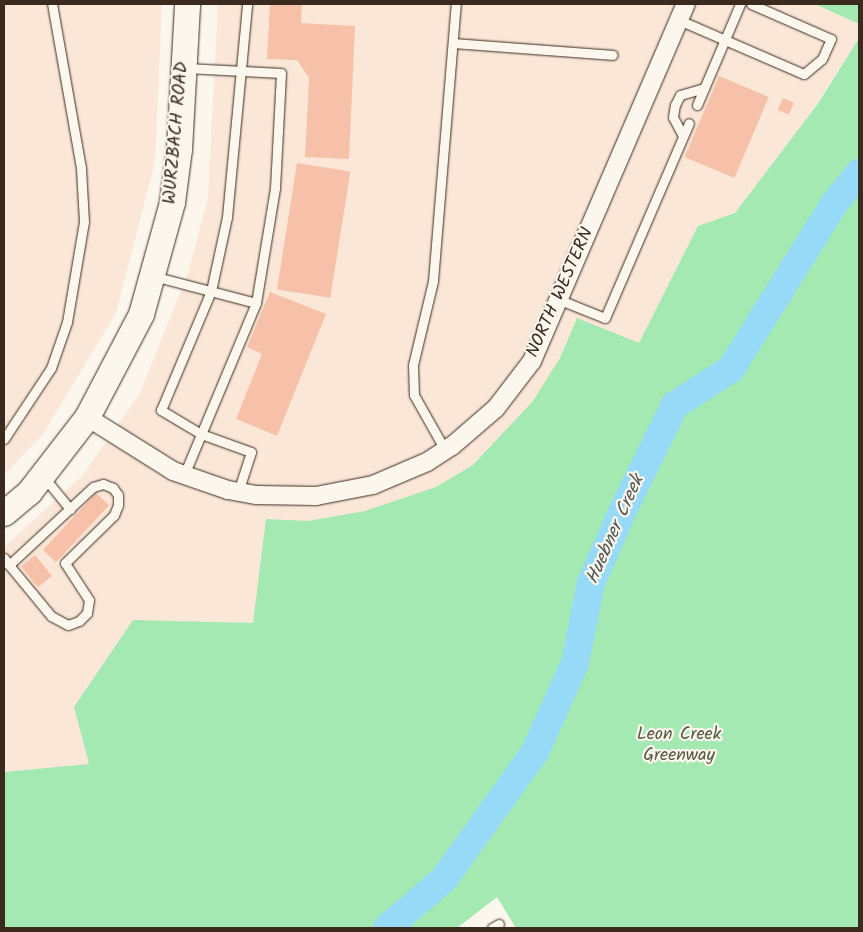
<!DOCTYPE html>
<style>
body{margin:0}
#map{position:relative;width:863px;height:932px;overflow:hidden;background:#fbf7ec;font-family:Kalam,sans-serif}
div>[style]{position:absolute}
.built>*{inset:0;background:#fae7d8}
.green>*{inset:0;background:#a4e8b2}
.river>*{height:28px;margin:-14px;padding:0 14px;transform-origin:14px;border-radius:14px;background:#96daf8}
.building>*{inset:0;background:#f6c1a8;transform-origin:0 0}
.roads{filter:drop-shadow(0 0 1px #3b2a1e) drop-shadow(0 0 1px #3b2a1e)}
.service>*{height:9px;margin:-4.5px;padding:0 4.5px;transform-origin:4.5px;border-radius:4.5px;background:#fbf7ec}
.minor>*{height:18px;margin:-9px;padding:0 9px;transform-origin:9px;border-radius:9px;background:#fbf7ec}
.secondary>*{height:25px;margin:-12.5px;padding:0 12.5px;transform-origin:12.5px;border-radius:12.5px;background:#fbf7ec}
span{translate:-50% -50%;white-space:nowrap;text-align:center;line-height:1.15;-webkit-text-stroke:4.5px #fbf7ec;paint-order:stroke}
.street-label{font-size:18px;color:#3b2a1e}
.park-label{font-size:18px;color:#555a43}
.water-label{font-size:19px;color:#525654;font-style:italic}
.frame{position:absolute;inset:0;border:5px solid #3b2a1e;pointer-events:none}
</style>
<div id="map">
<div class="built">
<i style="clip-path:polygon(4px 4px,162px 4px,155px 162px,116px 313px,43px 434px,4px 475px)"></i>
<i style="clip-path:polygon(218px 4px,859px 4px,859px 38px,560px 504px,4px 836px,4px 547px,82px 476px,140px 393px,188px 273px,208px 198px)"></i>
</div>
<div class="green">
<i style="clip-path:polygon(815px 4px,859px 4px,859px 24px)"></i>
<i style="clip-path:polygon(859px 38px,859px 928px,516px 928px,497px 897px,457px 928px,4px 928px,4px 772px,89px 764px,74px 707px,133px 620px,253px 623px,266px 519px,308px 521px,365px 511px,436px 487px,473px 465px,533px 401px,560px 358px,577px 318px,639px 343px,698px 226px,735px 213px,817px 105px)"></i>
</div>
<div class="river">
<i style="left:387px;top:928px;width:75px;rotate:-40.7deg"></i>
<i style="left:444px;top:879px;width:156px;rotate:-54.4deg"></i>
<i style="left:535px;top:752px;width:98px;rotate:-65.8deg"></i>
<i style="left:575px;top:663px;width:82px;rotate:-78.7deg"></i>
<i style="left:591px;top:583px;width:80px;rotate:-66.3deg"></i>
<i style="left:623px;top:510px;width:117px;rotate:-63.7deg"></i>
<i style="left:675px;top:405px;width:67px;rotate:-32.7deg"></i>
<i style="left:731px;top:369px;width:195px;rotate:-58deg"></i>
<i style="left:834px;top:204px;width:40px;rotate:-51deg"></i>
</div>
<div class="building">
<i style="clip-path:polygon(270px 4px,302px 4px,301px 23px,355px 26px,349px 159px,305px 157px,309px 78px,297px 60px,267px 59px)"></i>
<i style="left:719px;top:76px;width:54px;height:88px;rotate:23deg"></i>
<i style="left:783px;top:98px;width:12px;height:13px;rotate:24deg"></i>
<i style="left:297px;top:163px;width:54px;height:128px;rotate:9deg"></i>
<i style="clip-path:polygon(270px 292px,326px 314px,277px 436px,236px 419px,262px 354px,247px 347px)"></i>
<i style="left:96px;top:493px;width:18px;height:78px;rotate:43deg"></i>
<i style="left:35px;top:555px;width:27px;height:18px;rotate:51deg"></i>
</div>
<div class="roads">
<div class="service">
<i style="left:679px;top:20px;width:136px;rotate:23.4deg"></i>
<i style="left:804px;top:74px;width:23px;rotate:-40deg"></i>
<i style="left:822px;top:59px;width:22px;rotate:-66deg"></i>
<i style="left:831px;top:39px;width:87px;rotate:-156.4deg"></i>
<i style="left:454px;top:43px;width:159px;rotate:4.3deg"></i>
<i style="left:697px;top:105px;width:110px;rotate:-66.9deg"></i>
<i style="left:683px;top:136px;width:21px;rotate:-118deg"></i>
<i style="left:673px;top:117px;width:12px;rotate:-81deg"></i>
<i style="left:675px;top:105px;width:11px;rotate:-63deg"></i>
<i style="left:680px;top:95px;width:25px;rotate:-16deg"></i>
<i style="left:153px;top:276px;width:106px;rotate:14.7deg"></i>
<i style="left:560px;top:300px;width:48px;rotate:21.8deg"></i>
<i style="left:605px;top:318px;width:212px;rotate:-66.7deg"></i>
<i style="left:4px;top:439px;width:85px;rotate:-56.5deg"></i>
<i style="left:51px;top:368px;width:49px;rotate:-70.8deg"></i>
<i style="left:67px;top:322px;width:101px;rotate:-80.4deg"></i>
<i style="left:84px;top:222px;width:54px;rotate:-93.2deg"></i>
<i style="left:81px;top:168px;width:167px;rotate:-100deg"></i>
<i style="left:445px;top:450px;width:63px;rotate:-119.4deg"></i>
<i style="left:414px;top:395px;width:30px;rotate:-92deg"></i>
<i style="left:413px;top:365px;width:86px;rotate:-76.6deg"></i>
<i style="left:433px;top:281px;width:278px;rotate:-85.3deg"></i>
<i style="left:184px;top:475px;width:186px;rotate:-67.3deg"></i>
<i style="left:256px;top:303px;width:117px;rotate:-80.6deg"></i>
<i style="left:275px;top:188px;width:115px;rotate:-87deg"></i>
<i style="left:281px;top:73px;width:95px;rotate:-177deg"></i>
<i style="left:43px;top:476px;width:43px;rotate:50.7deg"></i>
<i style="left:238px;top:492px;width:42px;rotate:-72deg"></i>
<i style="left:251px;top:452px;width:53px;rotate:-160.2deg"></i>
<i style="left:201px;top:434px;width:47px;rotate:-149deg"></i>
<i style="left:161px;top:410px;width:129px;rotate:-67.2deg"></i>
<i style="left:211px;top:291px;width:76px;rotate:-77.8deg"></i>
<i style="left:227px;top:217px;width:214px;rotate:-84.6deg"></i>
<i style="left:4px;top:558px;width:9px;rotate:54deg"></i>
<i style="left:9px;top:565px;width:66px;rotate:50.5deg"></i>
<i style="left:51px;top:616px;width:19px;rotate:28deg"></i>
<i style="left:68px;top:625px;width:12px;rotate:-20deg"></i>
<i style="left:79px;top:621px;width:11px;rotate:-45deg"></i>
<i style="left:87px;top:613px;width:13px;rotate:-81deg"></i>
<i style="left:89px;top:600px;width:44px;rotate:-123deg"></i>
<i style="left:65px;top:563px;width:69px;rotate:-44.4deg"></i>
<i style="left:114px;top:515px;width:11px;rotate:-68deg"></i>
<i style="left:118px;top:505px;width:10px;rotate:-90deg"></i>
<i style="left:118px;top:495px;width:9px;rotate:-126deg"></i>
<i style="left:113px;top:488px;width:11px;rotate:-158deg"></i>
<i style="left:103px;top:484px;width:10px;rotate:163deg"></i>
<i style="left:93px;top:487px;width:115px;rotate:137.1deg"></i>
<i style="left:492px;top:928px;width:8px;rotate:-30deg"></i>
</div>
<div class="minor">
<i style="left:87px;top:417px;width:102px;rotate:32.1deg"></i>
<i style="left:173px;top:471px;width:58px;rotate:19.1deg"></i>
<i style="left:228px;top:490px;width:29px;rotate:10deg"></i>
<i style="left:257px;top:495px;width:59px;rotate:1deg"></i>
<i style="left:316px;top:496px;width:58px;rotate:-10.9deg"></i>
<i style="left:373px;top:485px;width:59px;rotate:-23.1deg"></i>
<i style="left:427px;top:462px;width:30px;rotate:-33deg"></i>
<i style="left:452px;top:446px;width:58px;rotate:-40.8deg"></i>
<i style="left:496px;top:408px;width:59px;rotate:-52.5deg"></i>
<i style="left:532px;top:361px;width:389px;rotate:-66.7deg"></i>
</div>
<div class="secondary">
<i style="left:4px;top:513px;width:33px;rotate:-40deg"></i>
<i style="left:29px;top:492px;width:95px;rotate:-52.3deg"></i>
<i style="left:87px;top:417px;width:116px;rotate:-62.3deg"></i>
<i style="left:141px;top:314px;width:116px;rotate:-74.5deg"></i>
<i style="left:172px;top:202px;width:53px;rotate:-82.5deg"></i>
<i style="left:179px;top:149px;width:145px;rotate:-86.8deg"></i>
</div>
</div>
<div class="street-label">
<span style="left:177px;top:133px;rotate:-85deg">WURZBACH ROAD</span>
<span style="left:561px;top:293px;rotate:-66deg">NORTH WESTERN</span>
</div>
<div class="park-label">
<span style="left:679px;top:746px">Leon Creek<br>Greenway</span>
</div>
<div class="water-label">
<span style="left:616px;top:530px;rotate:-66deg">Huebner Creek</span>
</div>
<div class="frame"></div>
</div>
